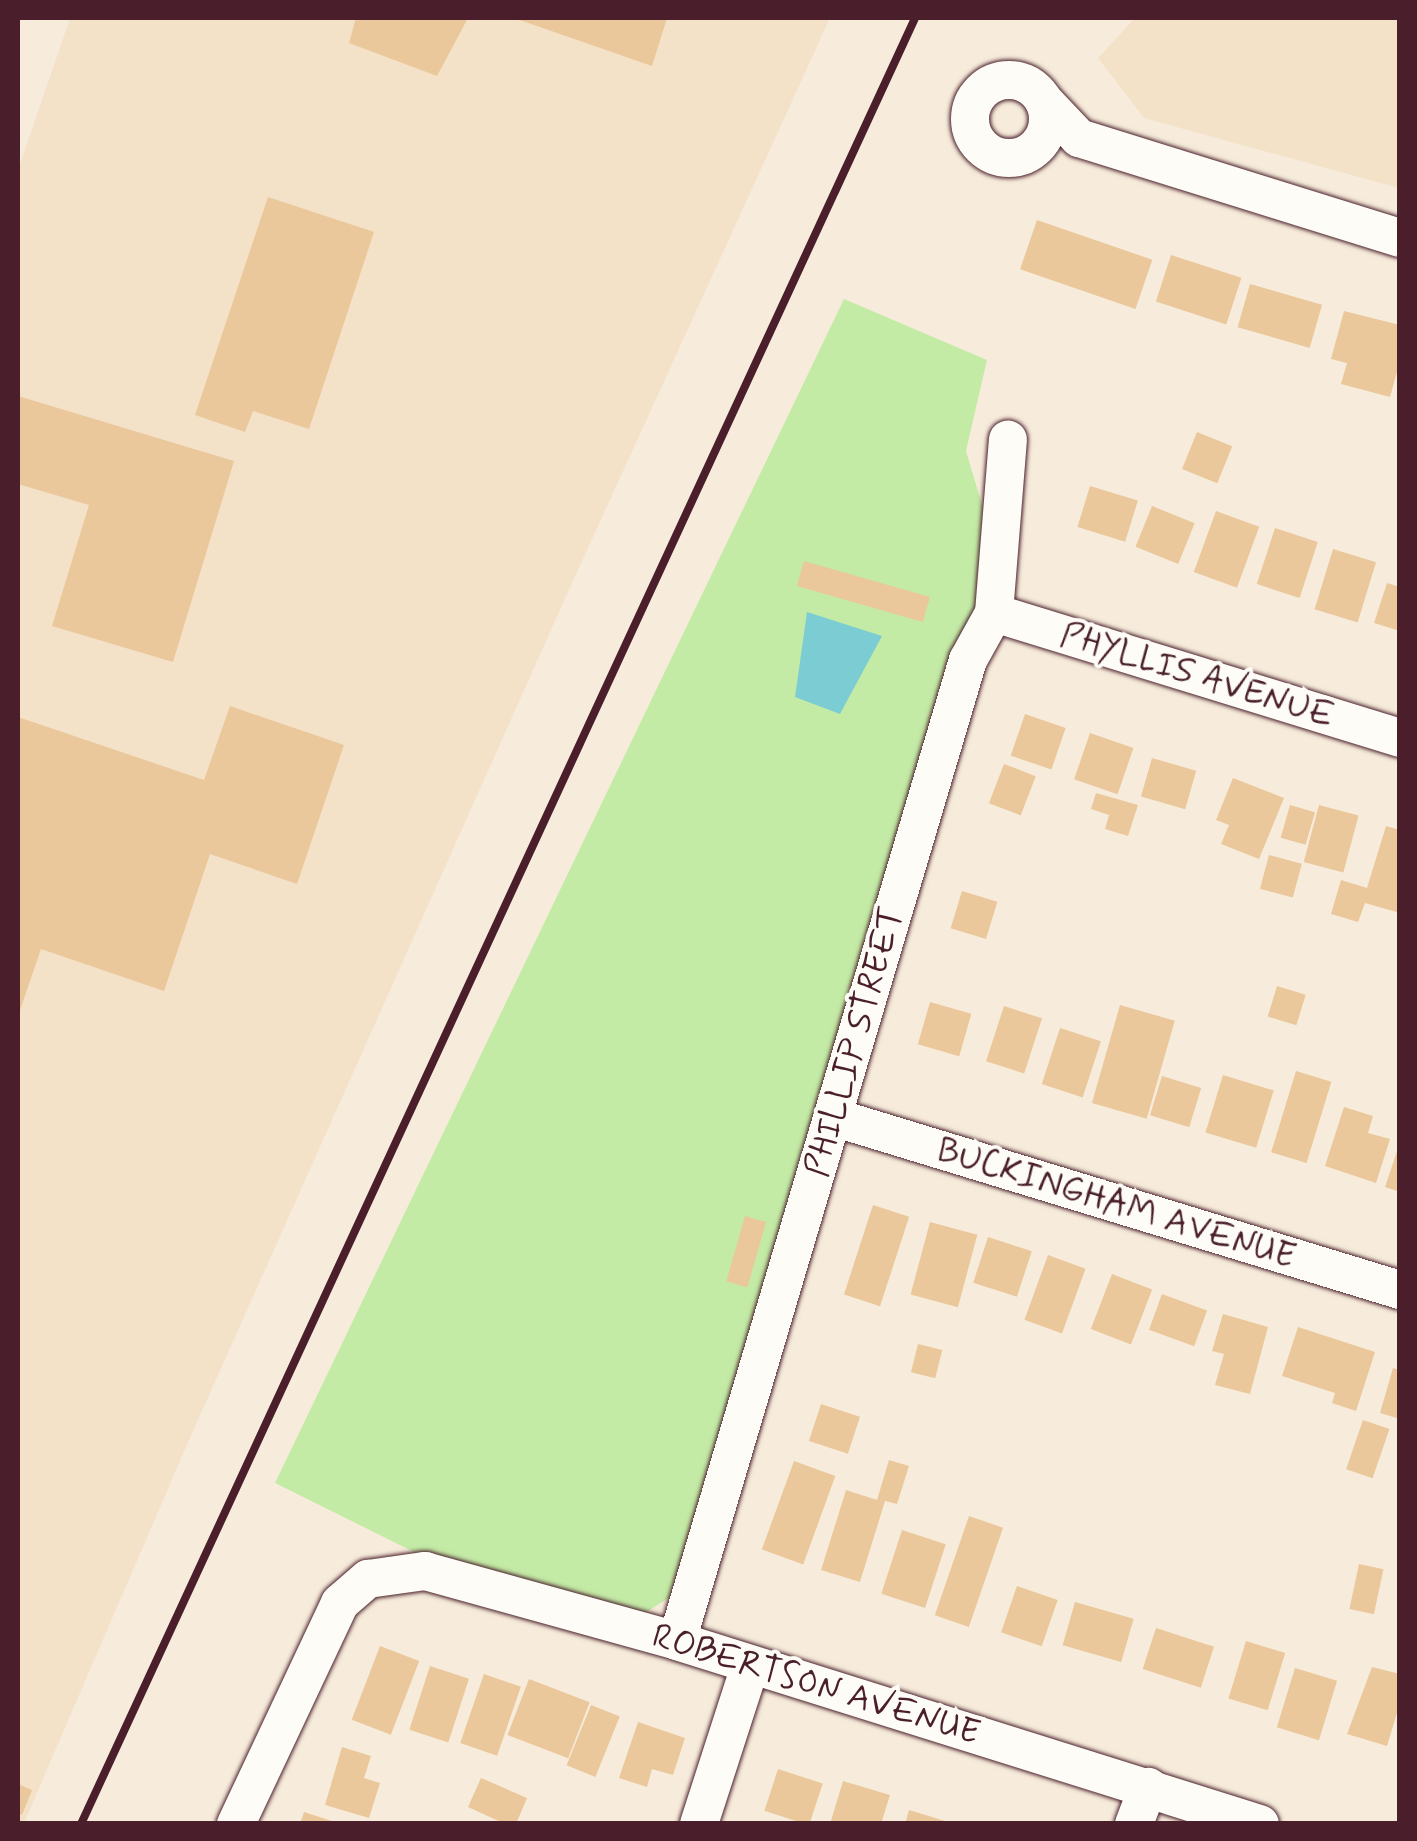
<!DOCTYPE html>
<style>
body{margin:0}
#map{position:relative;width:1417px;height:1841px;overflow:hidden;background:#f7ecdb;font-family:Mynerve,sans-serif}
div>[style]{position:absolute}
.built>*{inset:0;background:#f3e1c8}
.green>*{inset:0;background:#c4eba6}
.water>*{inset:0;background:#7bccd3}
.building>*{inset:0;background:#eac89b;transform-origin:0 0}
.roads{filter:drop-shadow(0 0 2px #4a1f2b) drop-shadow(0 0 2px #4a1f2b)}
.minor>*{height:38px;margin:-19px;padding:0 19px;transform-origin:19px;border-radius:19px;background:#fdfcf7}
.minor>.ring{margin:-19px;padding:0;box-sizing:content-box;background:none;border:38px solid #fdfcf7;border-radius:50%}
.rail>*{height:8px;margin:-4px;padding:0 4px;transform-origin:4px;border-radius:4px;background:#4a1f2b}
span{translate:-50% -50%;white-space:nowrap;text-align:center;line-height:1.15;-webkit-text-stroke:8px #fdfcf7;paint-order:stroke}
.street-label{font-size:35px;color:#4a1f2b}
.frame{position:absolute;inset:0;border:20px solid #4a1f2b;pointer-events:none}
</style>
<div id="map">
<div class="built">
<i style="clip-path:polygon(70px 18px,830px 18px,572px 583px,189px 1440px,24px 1823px,18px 1824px,18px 170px)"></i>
<i style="clip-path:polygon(1135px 18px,1399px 18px,1399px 188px,1144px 118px,1098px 58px)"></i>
</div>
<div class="green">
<i style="clip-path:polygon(844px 299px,987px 360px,966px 451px,992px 538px,988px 591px,670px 1597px,637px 1618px,420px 1555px,275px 1483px)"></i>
</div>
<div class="water">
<i style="clip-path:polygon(807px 612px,882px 636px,840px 714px,795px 697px)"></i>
</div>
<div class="building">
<i style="clip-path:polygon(356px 18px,468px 18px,437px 76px,349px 43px)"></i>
<i style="clip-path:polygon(514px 18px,667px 18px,652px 66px)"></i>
<i style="clip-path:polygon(268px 197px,374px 232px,309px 429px,253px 411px,245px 432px,195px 415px)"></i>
<i style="left:1037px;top:220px;width:122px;height:52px;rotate:19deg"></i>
<i style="left:1171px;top:255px;width:74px;height:49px;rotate:18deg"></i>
<i style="left:1250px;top:284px;width:75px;height:45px;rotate:16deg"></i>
<i style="clip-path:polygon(1344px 311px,1400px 325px,1400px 361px,1390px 397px,1341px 384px,1347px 363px,1331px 359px)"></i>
<i style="clip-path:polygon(18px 396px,234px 461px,173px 662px,52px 626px,89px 505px,18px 484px)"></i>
<i style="left:1197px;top:432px;width:38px;height:40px;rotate:22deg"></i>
<i style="left:1090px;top:486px;width:50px;height:43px;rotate:17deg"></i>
<i style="left:1152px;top:506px;width:46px;height:44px;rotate:22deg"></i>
<i style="left:1216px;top:511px;width:46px;height:65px;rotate:20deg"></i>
<i style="left:1275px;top:528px;width:45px;height:59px;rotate:18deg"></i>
<i style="left:1333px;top:549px;width:45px;height:63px;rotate:17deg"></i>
<i style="left:804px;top:561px;width:131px;height:26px;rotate:16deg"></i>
<i style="clip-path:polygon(1387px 583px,1400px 587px,1400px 631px,1374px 623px)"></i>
<i style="clip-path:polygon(230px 706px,344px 745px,297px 884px,210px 854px,164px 991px,41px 949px,18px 1016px,18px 717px,204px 780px)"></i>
<i style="left:1025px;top:714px;width:43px;height:44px;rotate:19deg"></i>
<i style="left:1090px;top:733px;width:46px;height:49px;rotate:19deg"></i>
<i style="left:1152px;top:758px;width:46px;height:40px;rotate:16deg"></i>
<i style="left:1004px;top:764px;width:34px;height:42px;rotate:21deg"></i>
<i style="clip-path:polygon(1233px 778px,1284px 798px,1259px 859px,1221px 844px,1229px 825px,1216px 820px)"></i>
<i style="clip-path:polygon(1096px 793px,1138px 805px,1128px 836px,1105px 829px,1109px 815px,1091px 809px)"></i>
<i style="left:1290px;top:805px;width:26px;height:34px;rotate:16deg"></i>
<i style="left:1319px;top:805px;width:41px;height:59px;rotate:15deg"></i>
<i style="clip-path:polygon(1386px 826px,1400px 830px,1400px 913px,1365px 903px,1358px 922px,1331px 914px,1341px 880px,1367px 888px)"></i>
<i style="left:1269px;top:855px;width:34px;height:35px;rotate:15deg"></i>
<i style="left:962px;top:891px;width:37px;height:39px;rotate:17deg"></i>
<i style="left:1277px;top:986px;width:30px;height:32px;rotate:17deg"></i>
<i style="left:930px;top:1002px;width:43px;height:44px;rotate:16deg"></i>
<i style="left:1120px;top:1005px;width:57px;height:102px;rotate:16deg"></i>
<i style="left:1004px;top:1006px;width:40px;height:58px;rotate:18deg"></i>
<i style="left:1060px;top:1028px;width:43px;height:59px;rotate:18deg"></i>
<i style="left:1296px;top:1071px;width:37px;height:85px;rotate:17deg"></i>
<i style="left:1223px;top:1075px;width:53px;height:60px;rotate:17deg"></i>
<i style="left:1162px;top:1076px;width:41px;height:41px;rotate:17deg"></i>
<i style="clip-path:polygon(1344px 1107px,1373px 1116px,1368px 1133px,1390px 1139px,1376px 1183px,1325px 1166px)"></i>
<i style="clip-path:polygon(1399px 1145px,1400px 1145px,1400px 1192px,1385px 1187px)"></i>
<i style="left:873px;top:1205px;width:38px;height:94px;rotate:18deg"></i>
<i style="left:745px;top:1216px;width:22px;height:68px;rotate:16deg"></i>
<i style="left:930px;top:1222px;width:49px;height:75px;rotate:15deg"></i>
<i style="left:988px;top:1237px;width:46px;height:48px;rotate:18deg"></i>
<i style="left:1048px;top:1255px;width:40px;height:69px;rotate:20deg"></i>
<i style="left:1112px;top:1274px;width:43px;height:59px;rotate:21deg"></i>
<i style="left:1162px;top:1294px;width:48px;height:38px;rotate:20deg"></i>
<i style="clip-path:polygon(1223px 1314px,1268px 1327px,1250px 1394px,1215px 1385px,1224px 1354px,1212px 1351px)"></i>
<i style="clip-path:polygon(1298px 1327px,1375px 1352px,1356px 1411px,1332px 1403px,1335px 1393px,1282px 1376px)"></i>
<i style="left:918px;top:1344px;width:25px;height:29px;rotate:14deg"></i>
<i style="clip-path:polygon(1393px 1368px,1400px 1370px,1400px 1419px,1380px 1413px)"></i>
<i style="left:821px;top:1404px;width:41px;height:39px;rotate:18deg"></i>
<i style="left:1363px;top:1420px;width:28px;height:52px;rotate:19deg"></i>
<i style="clip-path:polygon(889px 1460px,909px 1466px,897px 1504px,885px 1501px,860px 1582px,821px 1570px,846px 1490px,877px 1500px)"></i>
<i style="left:794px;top:1461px;width:44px;height:94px;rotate:20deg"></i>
<i style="left:969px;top:1516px;width:36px;height:105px;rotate:19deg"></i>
<i style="left:902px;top:1530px;width:46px;height:67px;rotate:18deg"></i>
<i style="left:1359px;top:1564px;width:25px;height:46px;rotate:12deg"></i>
<i style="left:1017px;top:1586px;width:43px;height:49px;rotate:19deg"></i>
<i style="left:1075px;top:1602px;width:61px;height:45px;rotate:16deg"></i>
<i style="left:1156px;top:1628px;width:61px;height:43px;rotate:18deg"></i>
<i style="left:1246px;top:1641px;width:41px;height:60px;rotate:17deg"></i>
<i style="left:380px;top:1646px;width:42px;height:79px;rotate:21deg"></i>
<i style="left:430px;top:1666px;width:41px;height:67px;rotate:18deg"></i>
<i style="clip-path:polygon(1372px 1667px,1400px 1674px,1400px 1703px,1387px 1746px,1347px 1734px)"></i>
<i style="left:1295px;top:1668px;width:44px;height:62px;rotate:17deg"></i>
<i style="left:484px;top:1674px;width:39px;height:73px;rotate:19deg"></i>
<i style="left:529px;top:1679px;width:65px;height:60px;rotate:21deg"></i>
<i style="left:591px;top:1705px;width:31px;height:65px;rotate:22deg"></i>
<i style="clip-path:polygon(638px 1722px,685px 1738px,673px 1775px,652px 1769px,647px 1787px,619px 1778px)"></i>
<i style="clip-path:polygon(342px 1747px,371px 1756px,364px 1778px,380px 1783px,369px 1818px,325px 1805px)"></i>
<i style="left:778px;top:1769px;width:47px;height:44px;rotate:18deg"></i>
<i style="clip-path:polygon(481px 1778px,527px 1798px,516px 1824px,505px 1824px,468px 1807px)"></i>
<i style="clip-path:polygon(843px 1781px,890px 1795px,881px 1824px,830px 1824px)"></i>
<i style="clip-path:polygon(18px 1784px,32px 1790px,22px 1815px,18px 1813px)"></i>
<i style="clip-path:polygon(909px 1810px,952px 1823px,952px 1824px,905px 1824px)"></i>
<i style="clip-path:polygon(304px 1812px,338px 1823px,337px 1824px,300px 1824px)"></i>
</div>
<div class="roads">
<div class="minor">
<i class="ring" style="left:970px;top:80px;width:40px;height:40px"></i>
<i style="left:1044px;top:101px;width:51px;rotate:46.6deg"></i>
<i style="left:1079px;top:138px;width:336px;rotate:17.3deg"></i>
<i style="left:994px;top:613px;width:425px;rotate:17.1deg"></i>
<i style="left:833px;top:1117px;width:593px;rotate:16.97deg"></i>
<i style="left:677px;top:1641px;width:1023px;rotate:-73.48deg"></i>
<i style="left:968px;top:660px;width:54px;rotate:-61deg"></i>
<i style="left:994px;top:613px;width:174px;rotate:-85.4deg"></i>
<i style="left:236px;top:1824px;width:244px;rotate:-64.8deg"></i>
<i style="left:340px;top:1603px;width:37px;rotate:-41deg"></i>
<i style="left:368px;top:1579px;width:58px;rotate:-8deg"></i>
<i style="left:425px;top:1571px;width:262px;rotate:15.5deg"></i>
<i style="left:677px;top:1641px;width:611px;rotate:17.43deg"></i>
<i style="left:699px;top:1824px;width:166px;rotate:-72.1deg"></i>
<i style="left:1134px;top:1824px;width:40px;rotate:-69deg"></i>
</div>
</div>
<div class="rail">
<i style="left:81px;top:1824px;width:1989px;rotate:-65.21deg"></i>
</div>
<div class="street-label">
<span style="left:1197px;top:676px;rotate:17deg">PHYLLIS AVENUE</span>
<span style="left:855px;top:1042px;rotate:-74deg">PHILLIP STREET</span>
<span style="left:1116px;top:1204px;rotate:17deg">BUCKINGHAM AVENUE</span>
<span style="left:816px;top:1685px;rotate:17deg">ROBERTSON AVENUE</span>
</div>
<div class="frame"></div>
</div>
